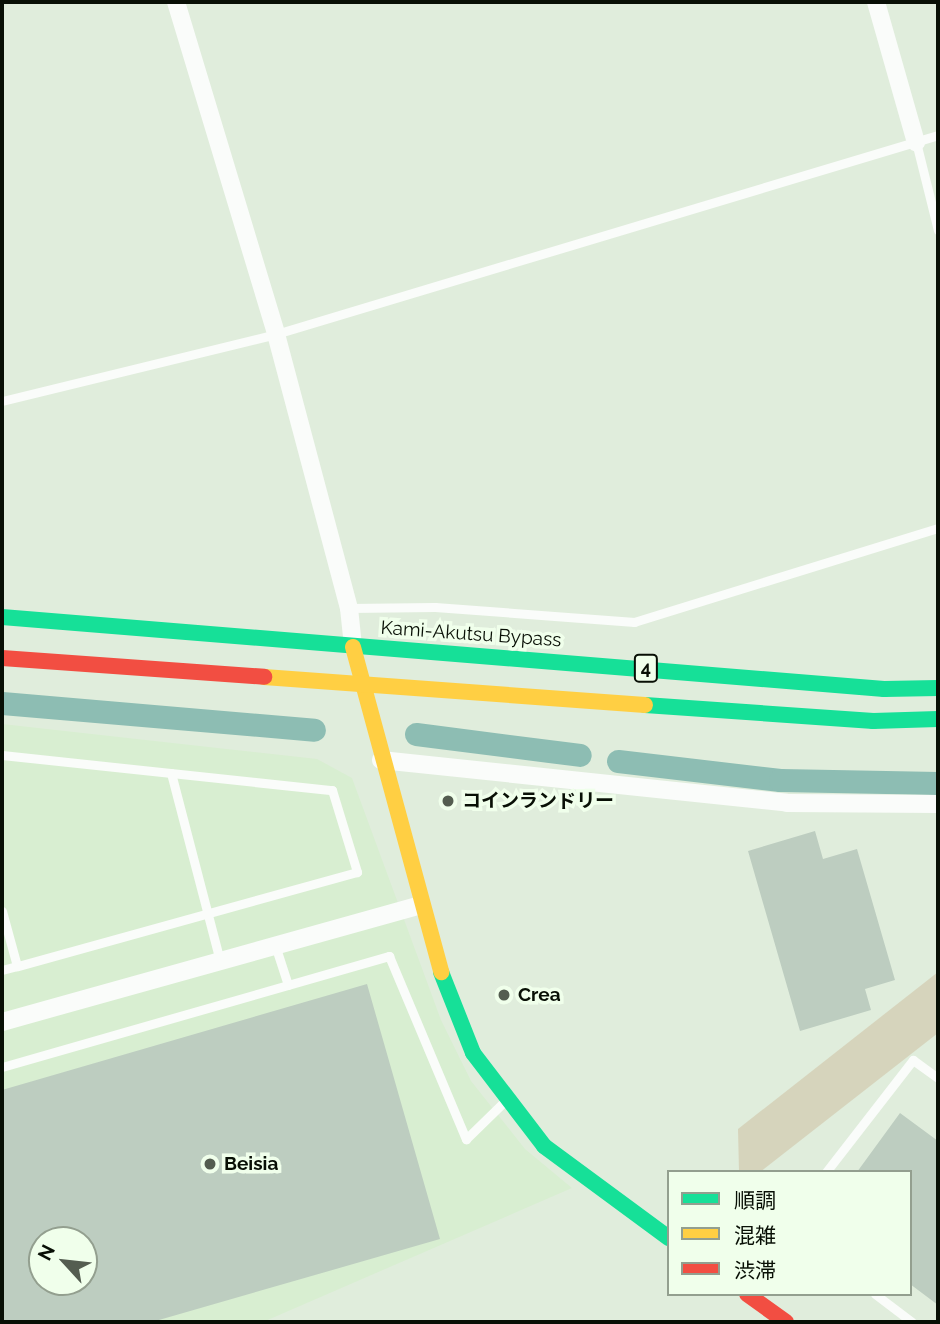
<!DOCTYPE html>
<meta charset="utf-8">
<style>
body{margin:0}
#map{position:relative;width:940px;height:1324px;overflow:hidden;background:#e0eddc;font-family:Raleway,"Noto Sans JP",sans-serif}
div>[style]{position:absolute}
.built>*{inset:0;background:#d8eed1}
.green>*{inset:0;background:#d6d4bc}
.canal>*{height:23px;margin:-11.5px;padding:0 11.5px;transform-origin:11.5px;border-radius:11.5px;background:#8dbdb3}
.building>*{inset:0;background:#bdcdc0}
.lane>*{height:9px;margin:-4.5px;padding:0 4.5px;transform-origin:4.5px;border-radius:4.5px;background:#fafcfa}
.street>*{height:18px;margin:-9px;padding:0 9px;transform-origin:9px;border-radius:9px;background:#fafcfa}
.fast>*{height:16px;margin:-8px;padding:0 8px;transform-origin:8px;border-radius:8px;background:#16e098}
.slow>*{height:16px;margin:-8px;padding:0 8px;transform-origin:8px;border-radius:8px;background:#ffcf43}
.jam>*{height:16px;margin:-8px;padding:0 8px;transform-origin:8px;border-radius:8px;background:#f24e42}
.dots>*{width:19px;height:19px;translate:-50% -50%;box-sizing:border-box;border:4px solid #f0ffeb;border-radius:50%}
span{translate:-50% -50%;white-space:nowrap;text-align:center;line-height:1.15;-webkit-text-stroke:7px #f0ffeb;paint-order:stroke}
.shield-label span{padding:2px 5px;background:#f0ffeb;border:2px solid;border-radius:5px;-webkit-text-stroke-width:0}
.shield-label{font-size:18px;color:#080f05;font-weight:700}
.street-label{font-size:19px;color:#080f05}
.poi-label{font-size:19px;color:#080f05;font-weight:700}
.left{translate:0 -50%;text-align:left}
.frame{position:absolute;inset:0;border:4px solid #080f05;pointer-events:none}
.legend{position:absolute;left:667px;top:1170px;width:245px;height:126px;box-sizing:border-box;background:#f0ffeb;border:2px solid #939f8f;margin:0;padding:9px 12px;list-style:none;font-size:21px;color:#080f05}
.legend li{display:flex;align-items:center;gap:14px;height:35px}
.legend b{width:35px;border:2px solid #939f8f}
.north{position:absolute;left:28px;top:1226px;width:70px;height:70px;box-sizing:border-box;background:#f0ffeb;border:2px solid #939f8f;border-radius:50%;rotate:297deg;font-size:19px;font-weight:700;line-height:28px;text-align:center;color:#080f05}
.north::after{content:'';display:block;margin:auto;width:24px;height:32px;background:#545d50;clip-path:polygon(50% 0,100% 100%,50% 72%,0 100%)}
</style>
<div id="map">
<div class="built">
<i style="clip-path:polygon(evenodd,2px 724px,317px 759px,352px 778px,441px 1020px,471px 1081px,525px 1149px,572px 1188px,263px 1322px,2px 1322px,2px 724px,42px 1240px,84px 1240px,84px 1282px,42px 1282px,42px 1240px)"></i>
</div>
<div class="green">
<i style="clip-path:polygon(938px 972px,938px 1033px,760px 1172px,739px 1172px,738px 1129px)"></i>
</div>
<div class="canal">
<i style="left:2px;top:703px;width:313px;rotate:4.9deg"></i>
<i style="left:416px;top:734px;width:165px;rotate:7.3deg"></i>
<i style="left:618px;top:761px;width:163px;rotate:6.7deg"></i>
<i style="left:780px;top:780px;width:158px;rotate:1.1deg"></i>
</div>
<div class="building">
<i style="clip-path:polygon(815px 831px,823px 859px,857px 849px,895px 980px,865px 989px,871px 1010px,800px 1031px,748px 851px)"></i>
<i style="clip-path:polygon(evenodd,367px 984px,440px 1239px,152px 1322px,2px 1322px,2px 1090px,367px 984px,42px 1240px,84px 1240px,84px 1282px,42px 1282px,42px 1240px)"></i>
<i style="clip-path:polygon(900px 1113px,938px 1141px,938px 1305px,910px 1284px,910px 1172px,857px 1172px)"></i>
</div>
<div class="lane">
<i style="left:916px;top:142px;width:91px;rotate:76deg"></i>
<i style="left:2px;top:401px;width:282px;rotate:-13.7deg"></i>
<i style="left:276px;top:334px;width:691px;rotate:-16.73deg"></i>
<i style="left:349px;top:608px;width:86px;rotate:-0.7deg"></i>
<i style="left:435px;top:607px;width:200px;rotate:4.3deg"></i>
<i style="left:634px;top:622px;width:318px;rotate:-17.2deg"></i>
<i style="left:2px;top:755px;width:332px;rotate:6.1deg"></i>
<i style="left:332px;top:790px;width:86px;rotate:73deg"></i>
<i style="left:357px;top:872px;width:353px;rotate:164.5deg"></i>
<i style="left:17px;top:966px;width:57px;rotate:-105.3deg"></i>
<i style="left:171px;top:773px;width:194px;rotate:75.4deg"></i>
<i style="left:275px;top:945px;width:42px;rotate:72deg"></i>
<i style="left:2px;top:970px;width:16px;rotate:-15deg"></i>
<i style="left:2px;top:1067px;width:403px;rotate:-16deg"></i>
<i style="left:389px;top:956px;width:199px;rotate:67.2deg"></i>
<i style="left:466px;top:1139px;width:54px;rotate:-44.3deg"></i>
<i style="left:826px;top:1172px;width:142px;rotate:-52.2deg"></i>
<i style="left:913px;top:1060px;width:31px;rotate:36deg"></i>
<i style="left:875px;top:1294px;width:46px;rotate:37.1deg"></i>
</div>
<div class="street">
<i style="left:176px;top:2px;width:347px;rotate:73.2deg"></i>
<i style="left:276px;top:334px;width:284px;rotate:75.1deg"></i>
<i style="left:349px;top:608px;width:39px;rotate:84deg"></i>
<i style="left:876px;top:2px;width:146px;rotate:74.1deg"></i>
<i style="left:381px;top:760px;width:408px;rotate:6deg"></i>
<i style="left:787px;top:803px;width:151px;rotate:0.4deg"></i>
<i style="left:2px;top:1022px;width:435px;rotate:-15.6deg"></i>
</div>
<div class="fast">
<i style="left:2px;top:617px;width:885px;rotate:4.67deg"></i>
<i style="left:884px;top:689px;width:54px;rotate:-1.1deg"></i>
<i style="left:645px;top:705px;width:229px;rotate:4deg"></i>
<i style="left:873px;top:721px;width:65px;rotate:-1.8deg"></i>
<i style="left:441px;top:972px;width:87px;rotate:68.4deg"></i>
<i style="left:473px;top:1053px;width:117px;rotate:52.6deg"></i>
<i style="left:544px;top:1146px;width:155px;rotate:36.4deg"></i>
</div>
<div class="slow">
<i style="left:353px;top:647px;width:337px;rotate:74.8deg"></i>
<i style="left:264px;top:677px;width:382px;rotate:4.2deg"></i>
</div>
<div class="jam">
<i style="left:2px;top:658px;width:263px;rotate:4.1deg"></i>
<i style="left:747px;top:1294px;width:48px;rotate:35.7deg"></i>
</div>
<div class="dots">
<i style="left:448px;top:801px;background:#545d50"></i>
<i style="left:504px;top:995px;background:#545d50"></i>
<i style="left:210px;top:1164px;background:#545d50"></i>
</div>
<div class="shield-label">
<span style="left:646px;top:668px">4</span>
</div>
<div class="street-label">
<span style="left:471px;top:634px;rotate:4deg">Kami-Akutsu Bypass</span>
</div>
<div class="poi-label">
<span class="left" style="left:462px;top:801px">コインランドリー</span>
<span class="left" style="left:518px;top:995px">Crea</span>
<span class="left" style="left:224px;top:1164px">Beisia</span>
</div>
<div class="frame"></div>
<ul class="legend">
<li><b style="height:9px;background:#16e098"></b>順調</li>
<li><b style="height:9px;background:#ffcf43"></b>混雑</li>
<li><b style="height:9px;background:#f24e42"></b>渋滞</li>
</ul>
<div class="north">N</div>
</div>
